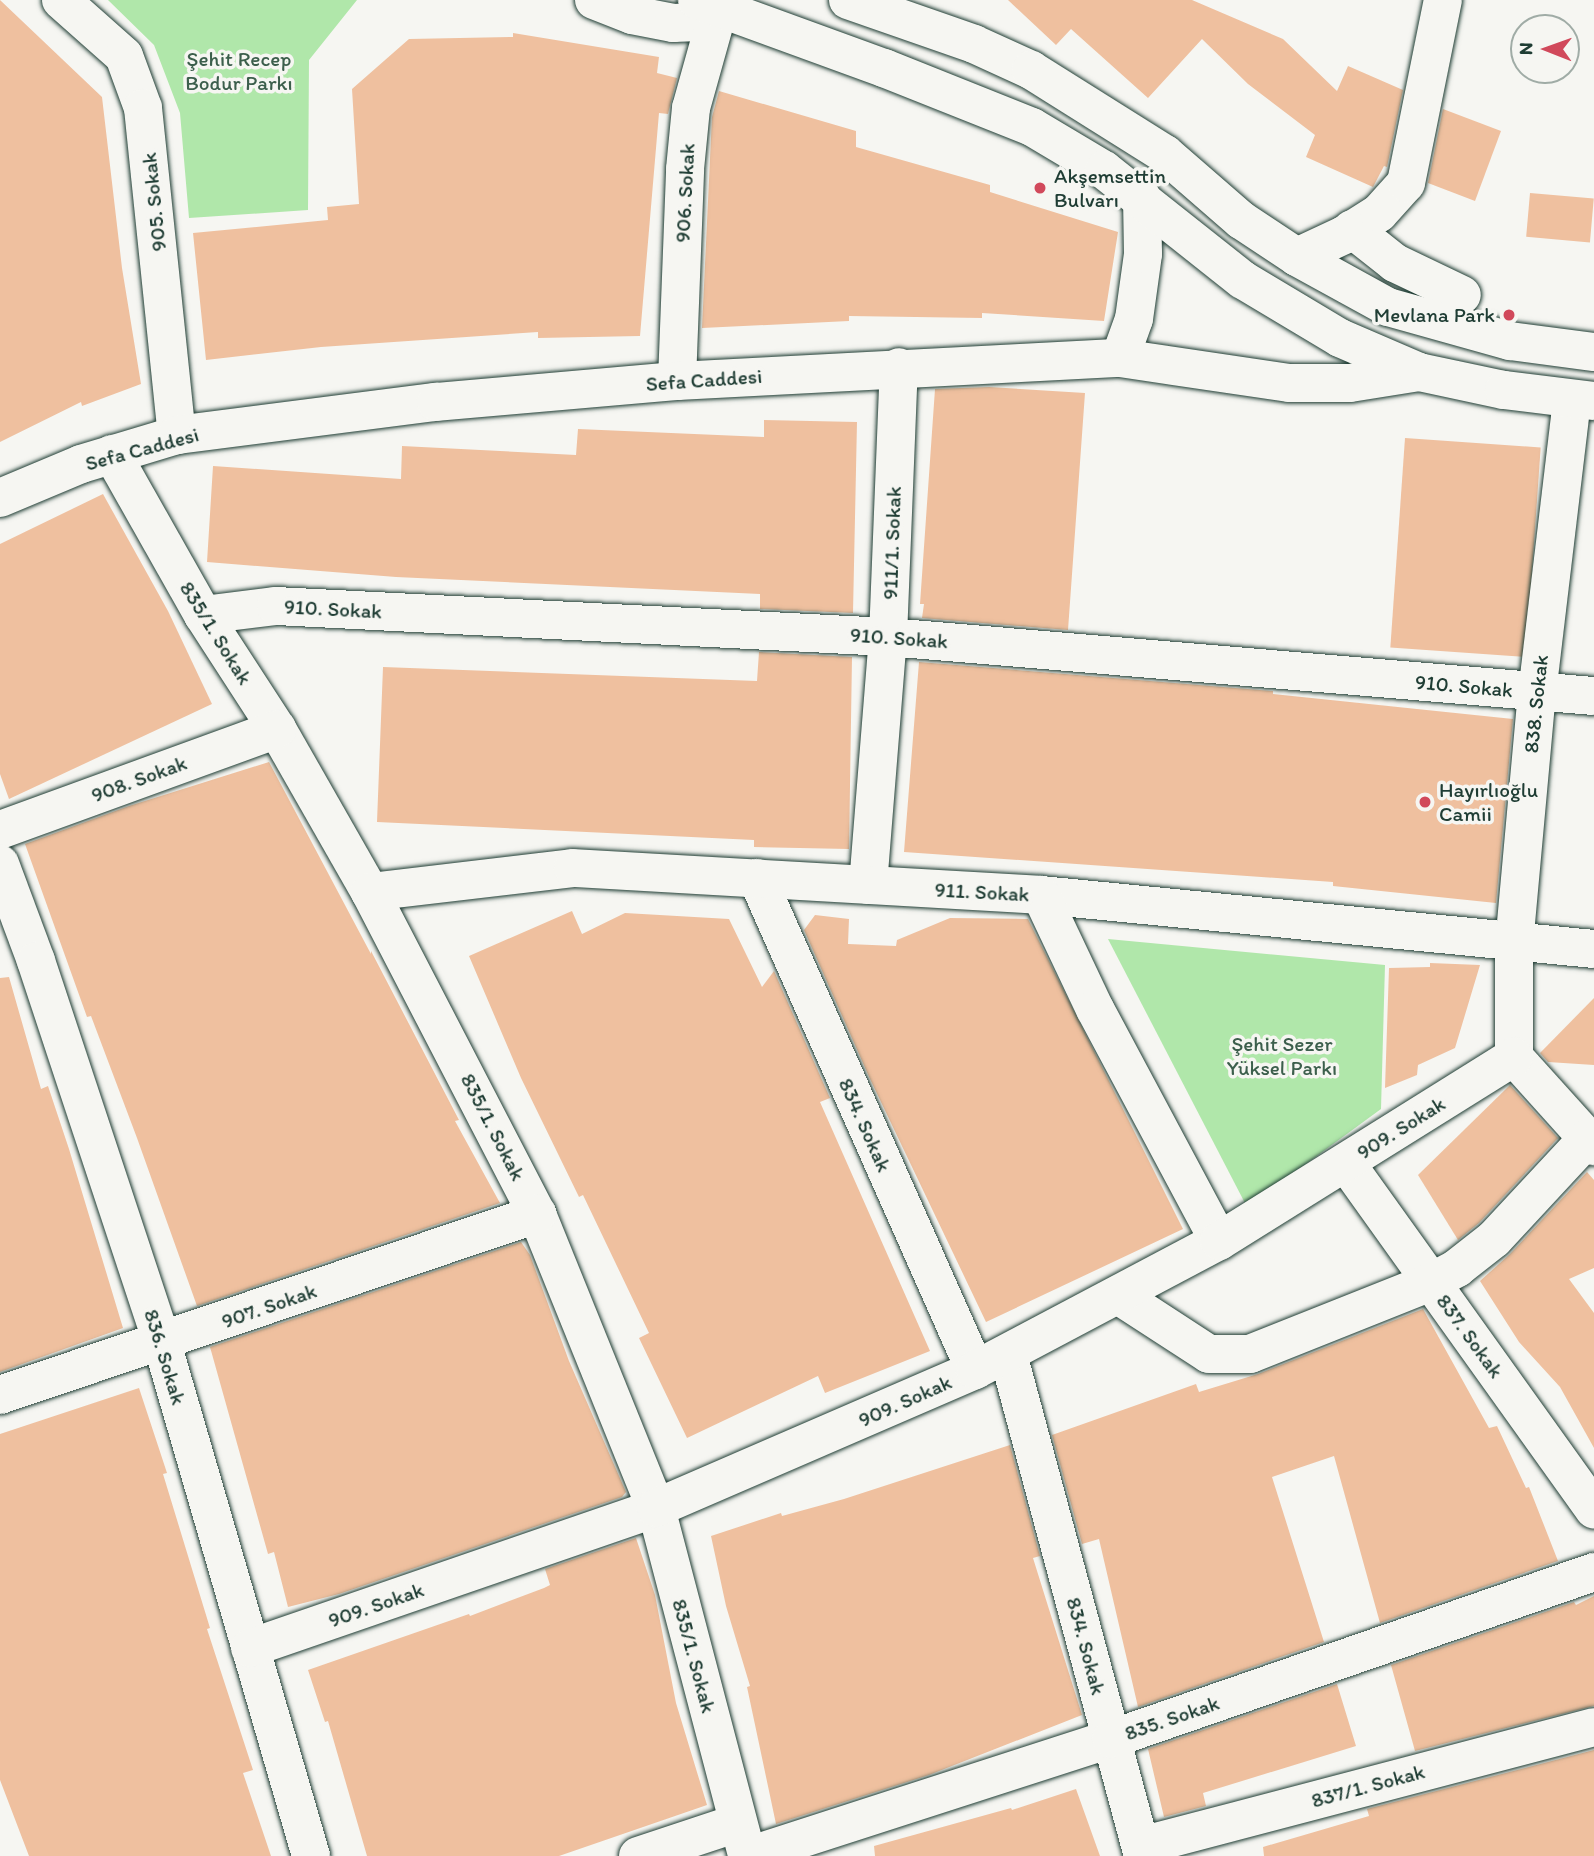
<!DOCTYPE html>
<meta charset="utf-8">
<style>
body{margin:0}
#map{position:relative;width:1594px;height:1856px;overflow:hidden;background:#f6f6f2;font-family:Itim,sans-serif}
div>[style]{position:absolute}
.green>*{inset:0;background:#b0e7aa}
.building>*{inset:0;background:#efc09f;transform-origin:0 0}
.roads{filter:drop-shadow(0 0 2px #1f3d34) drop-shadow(0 0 2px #1f3d34)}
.minor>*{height:38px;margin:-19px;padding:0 19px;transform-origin:19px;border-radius:19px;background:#f6f6f2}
.major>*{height:38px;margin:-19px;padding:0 19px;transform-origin:19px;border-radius:19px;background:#f6f6f2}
.dots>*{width:19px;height:19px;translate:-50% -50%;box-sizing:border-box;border:4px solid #f6f6f2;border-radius:50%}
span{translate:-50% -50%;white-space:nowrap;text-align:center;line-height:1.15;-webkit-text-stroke:7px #f6f6f2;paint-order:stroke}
.park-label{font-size:21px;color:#3c5f4c}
.poi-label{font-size:21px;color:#1f3d34}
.left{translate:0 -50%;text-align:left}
.right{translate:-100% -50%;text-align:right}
.street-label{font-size:21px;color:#1f3d34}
.north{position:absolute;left:1510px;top:14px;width:70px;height:70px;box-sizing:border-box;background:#f6f6f2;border:2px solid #a0aca6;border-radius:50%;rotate:271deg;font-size:19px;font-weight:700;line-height:28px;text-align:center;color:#1f3d34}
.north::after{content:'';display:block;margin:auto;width:24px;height:32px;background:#d1495b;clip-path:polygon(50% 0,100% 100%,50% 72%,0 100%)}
</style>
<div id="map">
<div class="green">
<i style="clip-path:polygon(108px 0,357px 0,309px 60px,308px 210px,189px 218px,180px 113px,154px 45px)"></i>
<i style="clip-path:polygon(1108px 939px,1385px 965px,1381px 1109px,1247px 1207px)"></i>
</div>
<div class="building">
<i style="clip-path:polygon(0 0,102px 97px,122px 268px,141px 384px,82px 406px,81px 402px,0 442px)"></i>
<i style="clip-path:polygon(1008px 0,1192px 0,1283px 39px,1337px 91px,1348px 66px,1403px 90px,1387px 167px,1384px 166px,1373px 187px,1306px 157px,1315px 135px,1248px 84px,1202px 39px,1148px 98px,1071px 29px,1056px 45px)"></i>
<i style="clip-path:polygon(513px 33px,659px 57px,657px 73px,677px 78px,668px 114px,659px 113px,640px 336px,538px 338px,538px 332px,321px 347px,206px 360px,193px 233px,328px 220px,327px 207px,359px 204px,352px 89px,409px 39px,513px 37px)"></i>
<i style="clip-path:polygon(719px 91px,856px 131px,856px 147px,990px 185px,990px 192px,1118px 232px,1104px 321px,982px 313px,982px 318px,849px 316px,849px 321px,702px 328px,712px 117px)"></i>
<i style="clip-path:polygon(1443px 109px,1501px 131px,1475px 201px,1428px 183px)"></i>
<i style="left:1530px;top:193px;width:64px;height:44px;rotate:5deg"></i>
<i style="clip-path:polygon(989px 387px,1085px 393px,1068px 630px,922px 618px,924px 604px,920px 604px,935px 389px)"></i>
<i style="clip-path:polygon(764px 420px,857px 422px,853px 613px,760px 609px,760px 594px,396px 577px,207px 562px,213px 466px,401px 479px,402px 446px,576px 455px,578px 429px,764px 437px)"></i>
<i style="left:1405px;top:438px;width:136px;height:210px;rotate:4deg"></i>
<i style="clip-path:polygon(103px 494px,168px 611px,212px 704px,9px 799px,0 774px,0 544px)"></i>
<i style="clip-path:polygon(759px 652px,852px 657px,849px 849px,754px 847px,754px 840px,377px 822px,383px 667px,757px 681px)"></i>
<i style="clip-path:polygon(919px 662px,1273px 691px,1273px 694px,1513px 719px,1496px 903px,1333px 886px,1333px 882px,904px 852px)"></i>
<i style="clip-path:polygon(269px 762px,371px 954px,371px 951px,459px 1120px,455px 1121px,500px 1203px,197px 1306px,137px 1138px,91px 1016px,87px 1017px,25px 844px,129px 806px)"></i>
<i style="clip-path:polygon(572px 911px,582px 934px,625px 913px,729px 919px,762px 987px,774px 971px,830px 1098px,820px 1102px,930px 1351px,825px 1393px,818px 1376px,687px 1438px,639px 1338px,649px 1333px,583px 1195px,579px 1197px,521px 1078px,469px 956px)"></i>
<i style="clip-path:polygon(815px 915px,849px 919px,848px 944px,896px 946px,897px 940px,950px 918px,1028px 919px,1183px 1229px,986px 1322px,870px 1079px,804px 930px)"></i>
<i style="clip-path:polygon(1430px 963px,1480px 965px,1455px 1048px,1418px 1065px,1417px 1075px,1385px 1088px,1389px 968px,1430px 967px)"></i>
<i style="clip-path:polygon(9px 977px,41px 1089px,48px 1086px,69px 1149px,123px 1328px,0 1372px,0 978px)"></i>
<i style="clip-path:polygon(1594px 998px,1594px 1065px,1548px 1062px,1540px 1053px)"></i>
<i style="clip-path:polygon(1510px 1085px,1558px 1138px,1479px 1223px,1458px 1240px,1418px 1175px)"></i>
<i style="clip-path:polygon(1587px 1172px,1594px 1180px,1594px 1268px,1569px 1279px,1594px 1313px,1594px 1448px,1560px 1387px,1519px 1342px,1480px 1281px,1510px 1254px)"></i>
<i style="clip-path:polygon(521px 1242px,530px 1255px,569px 1361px,626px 1492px,622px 1497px,339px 1594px,288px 1607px,274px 1552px,268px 1554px,210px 1347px)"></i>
<i style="clip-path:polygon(1423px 1309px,1489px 1428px,1497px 1426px,1526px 1488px,1529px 1487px,1558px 1561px,1380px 1623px,1334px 1456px,1272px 1477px,1324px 1642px,1138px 1707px,1099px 1539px,1082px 1544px,1052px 1435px,1196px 1384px,1199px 1392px,1258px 1374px)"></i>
<i style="clip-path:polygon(139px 1388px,167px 1473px,163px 1474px,210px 1628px,207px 1629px,253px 1770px,243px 1773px,271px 1856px,29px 1856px,0 1780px,0 1434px)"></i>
<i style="clip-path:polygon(1010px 1445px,1040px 1556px,1033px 1558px,1082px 1715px,929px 1775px,776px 1824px,747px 1687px,750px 1686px,726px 1606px,711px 1536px,781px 1513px,782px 1516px,844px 1499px)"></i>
<i style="clip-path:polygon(636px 1538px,655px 1595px,676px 1703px,707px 1805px,559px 1856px,367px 1856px,328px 1721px,325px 1722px,308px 1670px,469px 1614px,470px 1616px,544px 1588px,550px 1585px,545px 1569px)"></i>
<i style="clip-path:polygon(1594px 1596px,1594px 1706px,1415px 1751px,1391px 1665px,1574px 1602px,1576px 1605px)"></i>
<i style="clip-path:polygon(1337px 1684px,1356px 1746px,1203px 1793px,1206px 1806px,1164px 1817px,1148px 1749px)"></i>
<i style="clip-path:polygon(1594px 1750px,1594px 1856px,1264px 1856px,1263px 1847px,1369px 1816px,1367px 1809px)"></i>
<i style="clip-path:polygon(1076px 1789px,1100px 1856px,875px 1856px,874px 1846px,1011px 1808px,1012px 1810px)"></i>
</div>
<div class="roads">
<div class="minor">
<i style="left:61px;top:0;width:84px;rotate:41.6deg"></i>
<i style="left:124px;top:56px;width:55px;rotate:69.9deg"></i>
<i style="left:143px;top:108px;width:329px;rotate:84.1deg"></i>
<i style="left:594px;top:0;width:41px;rotate:21.5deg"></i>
<i style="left:632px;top:15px;width:42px;rotate:11deg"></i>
<i style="left:673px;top:23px;width:26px;rotate:-2deg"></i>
<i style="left:699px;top:22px;width:24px;rotate:-35deg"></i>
<i style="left:1352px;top:229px;width:55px;rotate:38.3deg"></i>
<i style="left:1395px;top:263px;width:74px;rotate:25.5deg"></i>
<i style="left:1297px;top:257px;width:52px;rotate:-25.1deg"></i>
<i style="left:1344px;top:235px;width:41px;rotate:-32.2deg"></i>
<i style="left:1379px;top:213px;width:40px;rotate:-48deg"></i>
<i style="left:1406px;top:183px;width:187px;rotate:-78.6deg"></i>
<i style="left:1120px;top:358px;width:41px;rotate:-70.3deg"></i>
<i style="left:1134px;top:319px;width:66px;rotate:-82.1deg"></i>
<i style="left:1143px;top:254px;width:56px;rotate:-91deg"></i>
<i style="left:677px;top:381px;width:212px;rotate:-87.8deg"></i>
<i style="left:685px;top:169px;width:61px;rotate:-84.4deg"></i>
<i style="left:691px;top:108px;width:104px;rotate:-74.4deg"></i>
<i style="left:1572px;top:400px;width:294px;rotate:96.8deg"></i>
<i style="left:1537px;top:692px;width:252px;rotate:95.2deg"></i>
<i style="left:1514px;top:943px;width:114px;rotate:90deg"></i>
<i style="left:1514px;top:1057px;width:120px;rotate:48deg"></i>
<i style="left:112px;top:454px;width:185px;rotate:60.5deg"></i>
<i style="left:203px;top:615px;width:136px;rotate:57deg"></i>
<i style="left:277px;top:729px;width:188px;rotate:60.3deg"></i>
<i style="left:370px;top:892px;width:363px;rotate:62.6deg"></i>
<i style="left:537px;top:1214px;width:317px;rotate:68deg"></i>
<i style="left:656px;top:1508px;width:360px;rotate:75.3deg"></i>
<i style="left:0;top:498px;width:88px;rotate:-22.8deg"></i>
<i style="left:81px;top:464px;width:100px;rotate:-16.8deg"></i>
<i style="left:177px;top:435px;width:261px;rotate:-7.3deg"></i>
<i style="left:436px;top:402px;width:242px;rotate:-5deg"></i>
<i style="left:677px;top:381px;width:444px;rotate:-3deg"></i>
<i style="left:1120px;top:358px;width:171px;rotate:8.4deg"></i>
<i style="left:1289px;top:383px;width:61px"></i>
<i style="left:1350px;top:383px;width:70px;rotate:-9.1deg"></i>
<i style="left:203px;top:615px;width:74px;rotate:-7deg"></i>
<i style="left:276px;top:606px;width:613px;rotate:2.9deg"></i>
<i style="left:888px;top:637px;width:708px;rotate:4.78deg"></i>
<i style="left:0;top:830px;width:295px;rotate:-20deg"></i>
<i style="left:0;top:864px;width:103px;rotate:69.6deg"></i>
<i style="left:36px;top:961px;width:402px;rotate:71.7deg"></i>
<i style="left:162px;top:1343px;width:534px;rotate:73.8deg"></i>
<i style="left:757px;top:878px;width:538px;rotate:66.1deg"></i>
<i style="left:868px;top:885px;width:249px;rotate:-85.4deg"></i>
<i style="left:888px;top:637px;width:270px;rotate:-87.7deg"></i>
<i style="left:370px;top:892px;width:204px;rotate:-6.7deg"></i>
<i style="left:573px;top:868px;width:469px;rotate:3.3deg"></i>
<i style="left:1041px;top:895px;width:556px;rotate:5.58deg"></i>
<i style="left:1041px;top:895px;width:126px;rotate:64.7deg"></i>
<i style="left:1095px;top:1009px;width:263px;rotate:61.9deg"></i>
<i style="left:1346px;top:1163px;width:426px;rotate:54.4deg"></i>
<i style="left:1118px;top:1295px;width:108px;rotate:33deg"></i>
<i style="left:1209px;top:1354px;width:41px"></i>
<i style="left:1250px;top:1354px;width:195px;rotate:-21.7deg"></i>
<i style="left:1431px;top:1282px;width:30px;rotate:-28deg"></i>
<i style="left:1457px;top:1268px;width:47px;rotate:-38.1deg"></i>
<i style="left:1494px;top:1239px;width:137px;rotate:-47.1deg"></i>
<i style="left:1008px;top:1354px;width:520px;rotate:74.95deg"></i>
<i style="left:0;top:1395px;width:567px;rotate:-18.63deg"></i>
<i style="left:250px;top:1648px;width:429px;rotate:-19deg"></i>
<i style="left:656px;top:1508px;width:348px;rotate:-23.4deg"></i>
<i style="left:975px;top:1370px;width:276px;rotate:-27.9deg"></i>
<i style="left:1219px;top:1241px;width:348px;rotate:-32deg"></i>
<i style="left:1141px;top:1846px;width:468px;rotate:-14.7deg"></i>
<i style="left:638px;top:1856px;width:104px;rotate:-18.4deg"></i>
<i style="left:748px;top:1856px;width:381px;rotate:-17.9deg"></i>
<i style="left:1111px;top:1739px;width:511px;rotate:-19.07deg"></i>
</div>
<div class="major">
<i style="left:697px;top:0;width:199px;rotate:20deg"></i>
<i style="left:884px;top:68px;width:159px;rotate:21.7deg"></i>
<i style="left:1032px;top:127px;width:84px;rotate:30.8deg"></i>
<i style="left:1104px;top:170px;width:177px;rotate:38.4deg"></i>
<i style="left:1243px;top:280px;width:113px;rotate:30.9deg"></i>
<i style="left:1340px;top:338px;width:86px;rotate:23.3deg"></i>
<i style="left:1419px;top:372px;width:87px;rotate:12deg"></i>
<i style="left:1504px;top:390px;width:91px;rotate:7deg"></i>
<i style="left:848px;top:0;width:133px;rotate:19.2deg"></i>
<i style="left:974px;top:44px;width:63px;rotate:24.5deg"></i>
<i style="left:1031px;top:70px;width:158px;rotate:32.1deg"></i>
<i style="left:1165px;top:154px;width:101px;rotate:41deg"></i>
<i style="left:1241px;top:220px;width:67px;rotate:33.5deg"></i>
<i style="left:1297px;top:257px;width:104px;rotate:28.8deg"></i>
<i style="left:1388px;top:307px;width:127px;rotate:15.6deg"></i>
<i style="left:1510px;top:341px;width:85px;rotate:7.5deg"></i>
</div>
</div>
<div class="dots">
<i style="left:1040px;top:188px;background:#d1495b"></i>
<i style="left:1509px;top:315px;background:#d1495b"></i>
<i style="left:1425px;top:802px;background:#d1495b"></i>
</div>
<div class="park-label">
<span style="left:239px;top:71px">Şehit Recep<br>Bodur Parkı</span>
<span style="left:1282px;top:1056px">Şehit Sezer<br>Yüksel Parkı</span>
</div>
<div class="poi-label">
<span class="left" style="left:1054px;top:188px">Akşemsettin<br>Bulvarı</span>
<span class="right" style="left:1495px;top:315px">Mevlana Park</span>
<span class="left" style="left:1439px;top:802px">Hayırlıoğlu<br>Camii</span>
</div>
<div class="street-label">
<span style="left:685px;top:193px;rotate:-87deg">906. Sokak</span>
<span style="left:154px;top:202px;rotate:-96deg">905. Sokak</span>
<span style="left:704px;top:380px;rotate:-4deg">Sefa Caddesi</span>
<span style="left:142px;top:449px;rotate:-15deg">Sefa Caddesi</span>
<span style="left:892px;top:543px;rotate:-88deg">911/1. Sokak</span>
<span style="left:333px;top:609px;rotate:3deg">910. Sokak</span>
<span style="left:216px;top:633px;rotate:58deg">835/1. Sokak</span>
<span style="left:899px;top:638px;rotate:4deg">910. Sokak</span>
<span style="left:1464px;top:686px;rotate:5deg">910. Sokak</span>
<span style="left:1536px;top:704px;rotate:-84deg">838. Sokak</span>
<span style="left:139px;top:779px;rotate:-20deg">908. Sokak</span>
<span style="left:982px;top:892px;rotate:3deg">911. Sokak</span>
<span style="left:865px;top:1125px;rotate:66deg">834. Sokak</span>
<span style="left:493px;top:1127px;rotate:63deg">835/1. Sokak</span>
<span style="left:1401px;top:1128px;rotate:-32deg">909. Sokak</span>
<span style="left:269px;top:1306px;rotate:-19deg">907. Sokak</span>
<span style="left:1470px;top:1336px;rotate:54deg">837. Sokak</span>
<span style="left:165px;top:1357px;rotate:73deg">836. Sokak</span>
<span style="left:905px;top:1401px;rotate:-24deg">909. Sokak</span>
<span style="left:376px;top:1605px;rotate:-19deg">909. Sokak</span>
<span style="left:1086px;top:1646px;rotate:75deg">834. Sokak</span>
<span style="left:694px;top:1656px;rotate:75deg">835/1. Sokak</span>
<span style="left:1172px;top:1718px;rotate:-19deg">835. Sokak</span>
<span style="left:1368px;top:1786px;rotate:-15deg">837/1. Sokak</span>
</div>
<div class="north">N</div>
</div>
